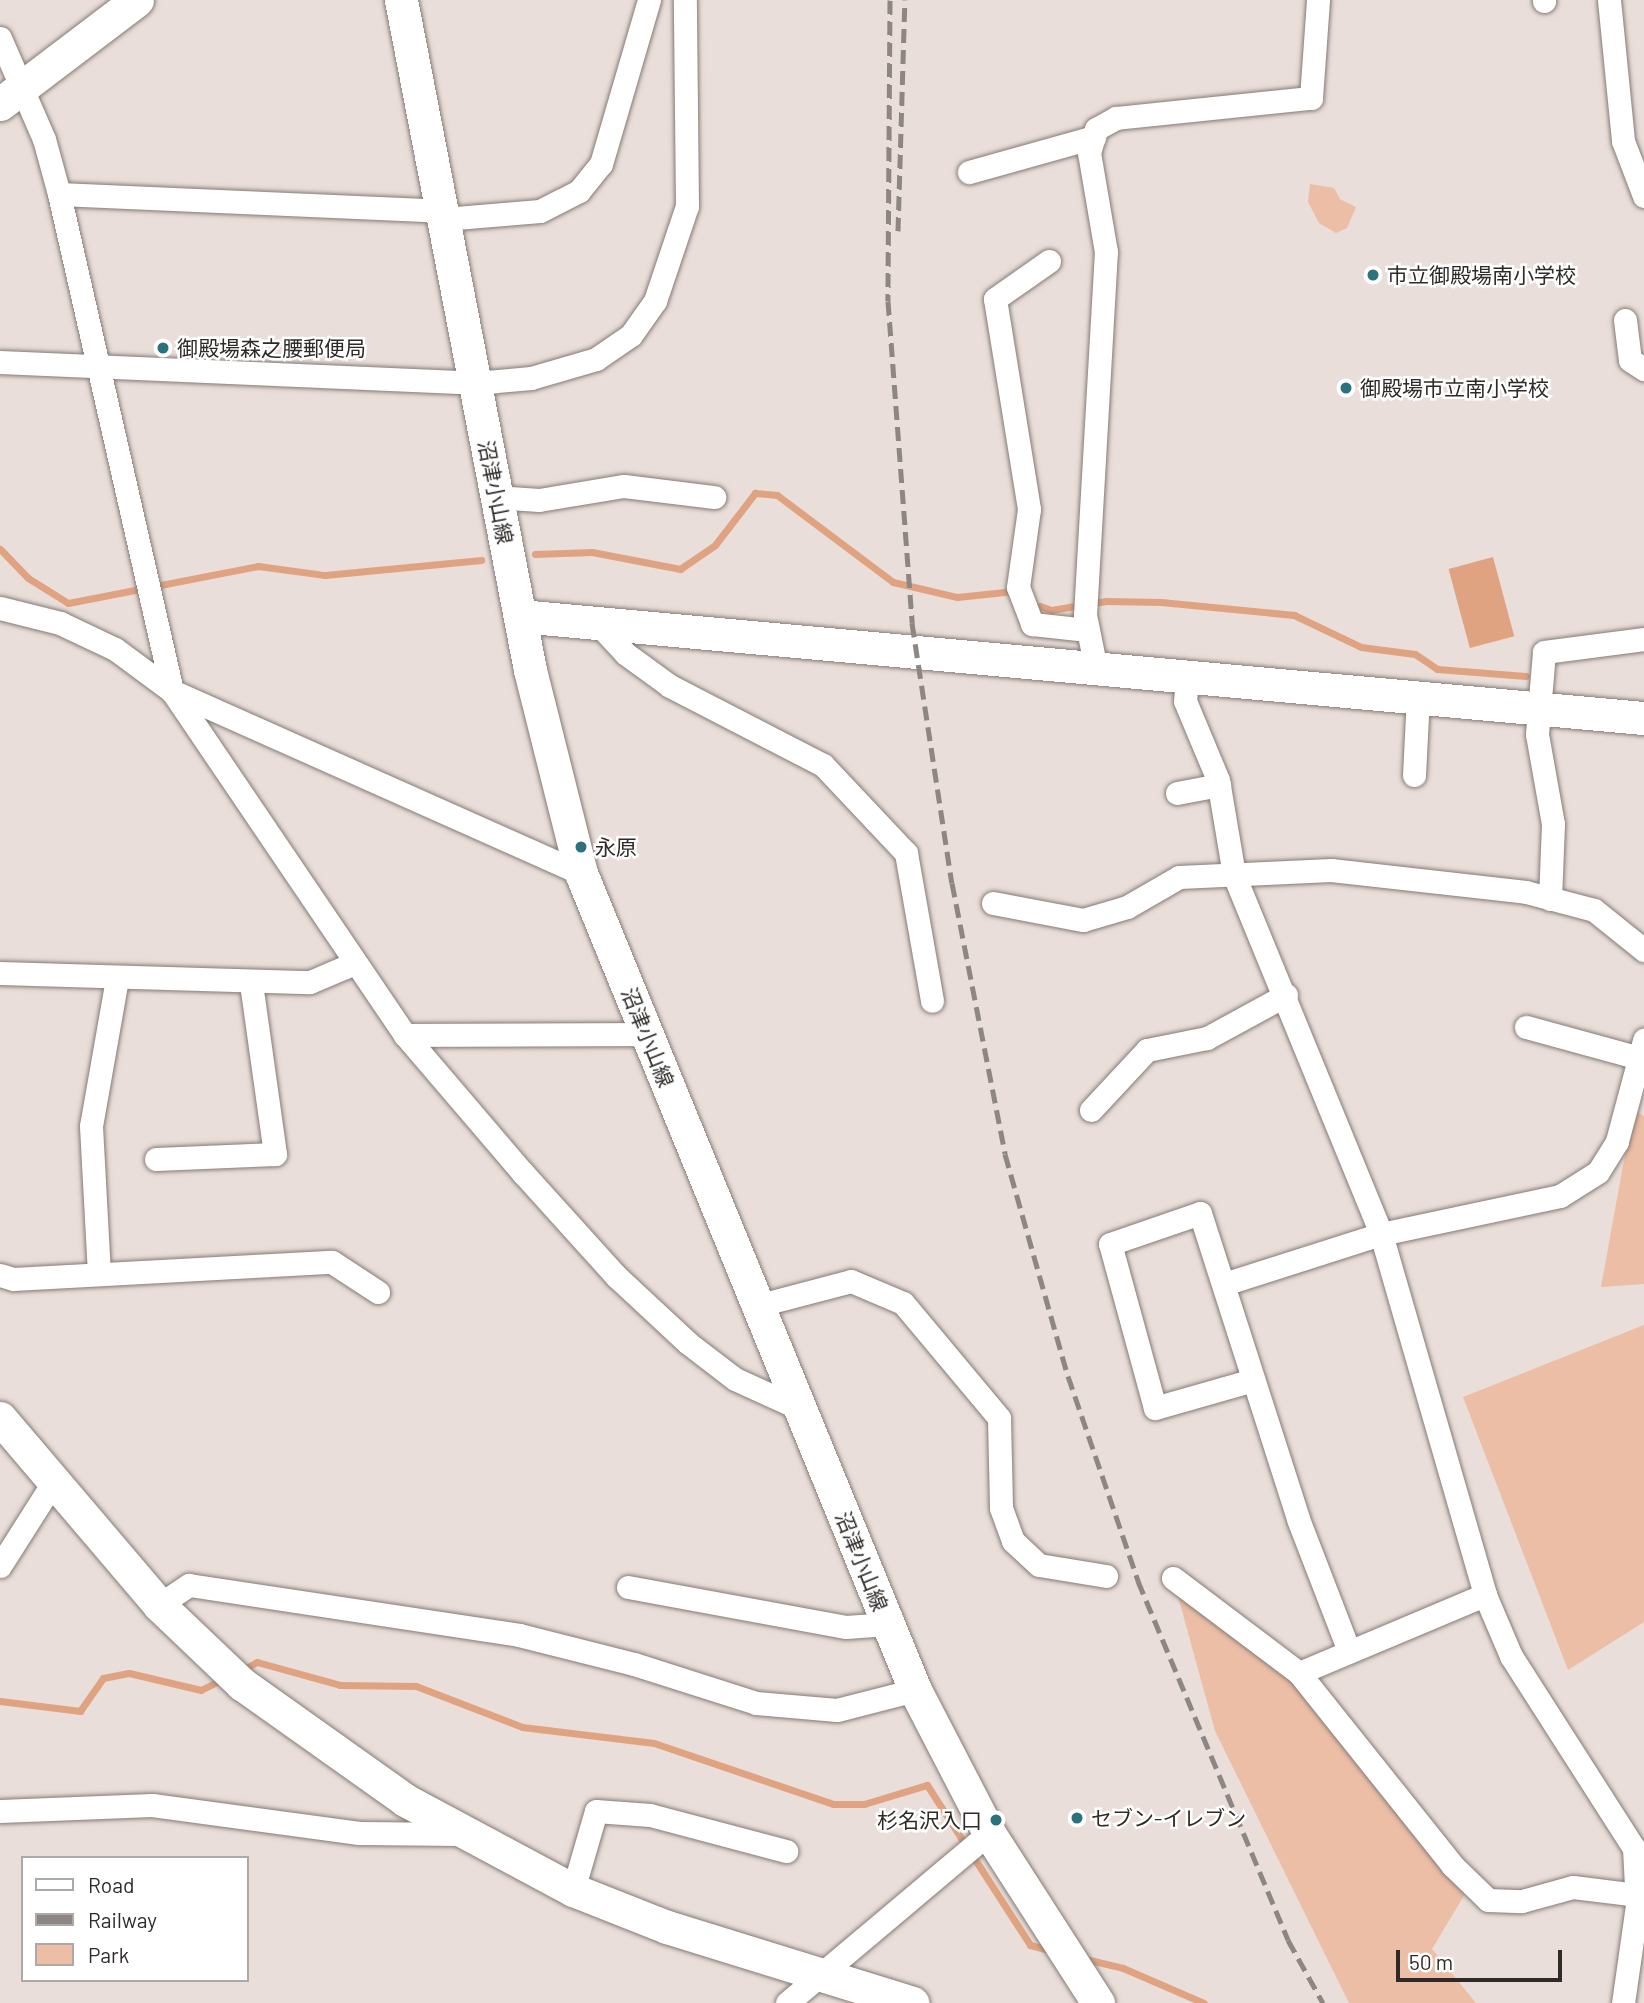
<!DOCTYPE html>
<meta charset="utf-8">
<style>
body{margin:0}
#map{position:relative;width:1644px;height:2003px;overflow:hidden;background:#e9ded9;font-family:Barlow,"Noto Sans JP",sans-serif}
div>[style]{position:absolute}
.green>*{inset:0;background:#ecbea6}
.water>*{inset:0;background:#e0a382;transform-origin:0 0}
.stream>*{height:7px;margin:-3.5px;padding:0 3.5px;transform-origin:3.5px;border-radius:3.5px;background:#e0a382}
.roads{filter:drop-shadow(0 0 2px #857b76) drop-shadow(0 0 2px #857b76)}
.street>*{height:23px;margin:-11.5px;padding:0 11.5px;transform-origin:11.5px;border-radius:11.5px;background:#fff}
.secondary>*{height:33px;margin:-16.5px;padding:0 16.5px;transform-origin:16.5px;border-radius:16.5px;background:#fff}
.rail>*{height:5px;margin-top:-2.5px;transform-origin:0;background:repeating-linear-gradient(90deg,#8d8682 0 14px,transparent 0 21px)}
.dots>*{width:19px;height:19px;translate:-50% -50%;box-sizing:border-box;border:4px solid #fff;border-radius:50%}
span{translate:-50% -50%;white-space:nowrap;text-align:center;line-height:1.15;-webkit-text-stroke:5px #fff;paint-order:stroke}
.poi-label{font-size:21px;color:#2e2a28}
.left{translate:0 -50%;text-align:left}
.right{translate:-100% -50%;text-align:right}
.street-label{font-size:21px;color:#2e2a28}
.legend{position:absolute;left:21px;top:1856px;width:228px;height:126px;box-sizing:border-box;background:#fff;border:2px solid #abaaa9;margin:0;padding:9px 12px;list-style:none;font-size:21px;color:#2e2a28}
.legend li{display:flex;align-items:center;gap:14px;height:35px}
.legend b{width:35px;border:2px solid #abaaa9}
.scale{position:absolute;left:1396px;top:1950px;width:166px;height:32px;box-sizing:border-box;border:4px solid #2e2a28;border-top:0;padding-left:9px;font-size:21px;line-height:24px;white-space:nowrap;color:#2e2a28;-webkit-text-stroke:5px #fff;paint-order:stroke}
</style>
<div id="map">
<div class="green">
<i style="clip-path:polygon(1310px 184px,1334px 188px,1340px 199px,1356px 207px,1347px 228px,1336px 233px,1319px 223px,1308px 202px)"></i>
<i style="clip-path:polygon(1633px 1111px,1644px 1116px,1644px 1284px,1601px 1287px)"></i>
<i style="clip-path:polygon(1644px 1325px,1644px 1622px,1568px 1670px,1463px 1397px)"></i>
<i style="clip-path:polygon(1173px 1578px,1288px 1672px,1468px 1889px,1432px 1949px,1476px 2003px,1349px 2003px,1215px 1731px)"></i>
</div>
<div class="water">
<i style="left:1493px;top:557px;width:82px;height:46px;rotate:75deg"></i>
</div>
<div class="stream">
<i style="left:0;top:549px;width:40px;rotate:46deg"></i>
<i style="left:28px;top:578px;width:47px;rotate:32deg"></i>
<i style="left:68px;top:603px;width:194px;rotate:-11deg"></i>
<i style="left:258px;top:566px;width:68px;rotate:7.7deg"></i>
<i style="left:325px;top:575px;width:157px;rotate:-5.5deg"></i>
<i style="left:535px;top:554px;width:57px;rotate:-2deg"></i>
<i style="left:592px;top:552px;width:90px;rotate:10.9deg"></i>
<i style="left:680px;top:569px;width:42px;rotate:-34.4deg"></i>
<i style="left:715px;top:545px;width:66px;rotate:-52.4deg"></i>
<i style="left:755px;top:493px;width:22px;rotate:5deg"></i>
<i style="left:777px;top:495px;width:145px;rotate:36.9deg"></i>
<i style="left:893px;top:582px;width:66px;rotate:13.2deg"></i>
<i style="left:957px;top:597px;width:48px;rotate:-5.9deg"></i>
<i style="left:1040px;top:606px;width:12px;rotate:20deg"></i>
<i style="left:1051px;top:610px;width:56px;rotate:-9.3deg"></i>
<i style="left:1106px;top:601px;width:55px;rotate:1deg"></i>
<i style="left:1161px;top:602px;width:134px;rotate:5.6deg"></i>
<i style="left:1294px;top:615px;width:74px;rotate:25.5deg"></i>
<i style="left:1361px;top:647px;width:54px;rotate:7.4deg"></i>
<i style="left:1415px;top:654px;width:27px;rotate:34deg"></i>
<i style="left:1437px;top:669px;width:89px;rotate:4.5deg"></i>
<i style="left:242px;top:1670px;width:17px;rotate:-28deg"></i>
<i style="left:257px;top:1662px;width:86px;rotate:15.5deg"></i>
<i style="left:340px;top:1685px;width:76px;rotate:0.8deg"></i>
<i style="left:416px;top:1686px;width:114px;rotate:21.1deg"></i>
<i style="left:522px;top:1727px;width:133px;rotate:6.9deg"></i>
<i style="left:654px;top:1743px;width:189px;rotate:18.8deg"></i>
<i style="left:833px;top:1804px;width:31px"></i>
<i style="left:864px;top:1804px;width:66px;rotate:-16.8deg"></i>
<i style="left:927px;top:1785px;width:190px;rotate:57.2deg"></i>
<i style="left:1030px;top:1945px;width:24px;rotate:15deg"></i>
<i style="left:0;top:1701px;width:81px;rotate:7.1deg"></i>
<i style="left:80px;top:1711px;width:40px;rotate:-55.1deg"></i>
<i style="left:103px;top:1678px;width:26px;rotate:-11deg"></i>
<i style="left:129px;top:1673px;width:74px;rotate:13.3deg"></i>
<i style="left:201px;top:1690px;width:27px;rotate:-27deg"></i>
<i style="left:1081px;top:1958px;width:43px;rotate:13.4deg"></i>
<i style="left:1123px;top:1968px;width:88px;rotate:23.4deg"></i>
</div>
<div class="roads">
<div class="street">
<i style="left:1609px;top:0;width:142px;rotate:84.3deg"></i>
<i style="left:1623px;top:141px;width:59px;rotate:69.1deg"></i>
<i style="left:1544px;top:1px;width:1px;rotate:-90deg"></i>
<i style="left:0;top:38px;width:110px;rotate:66.5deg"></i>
<i style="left:44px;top:139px;width:57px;rotate:74.7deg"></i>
<i style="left:59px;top:194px;width:510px;rotate:77.19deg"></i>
<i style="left:172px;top:691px;width:415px;rotate:55.9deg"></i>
<i style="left:405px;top:1035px;width:182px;rotate:49.5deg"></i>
<i style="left:523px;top:1173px;width:139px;rotate:47.9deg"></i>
<i style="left:616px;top:1276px;width:98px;rotate:42.9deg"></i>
<i style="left:688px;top:1343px;width:59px;rotate:37.5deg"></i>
<i style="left:735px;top:1379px;width:70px;rotate:24.4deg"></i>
<i style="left:969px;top:172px;width:130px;rotate:-15.6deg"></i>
<i style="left:59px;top:194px;width:383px;rotate:2.5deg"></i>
<i style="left:444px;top:219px;width:96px;rotate:-4.8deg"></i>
<i style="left:540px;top:211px;width:44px;rotate:-27.1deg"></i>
<i style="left:579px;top:191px;width:35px;rotate:-51deg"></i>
<i style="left:601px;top:164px;width:171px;rotate:-73.7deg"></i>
<i style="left:1049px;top:261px;width:66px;rotate:144.9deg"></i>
<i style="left:995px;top:299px;width:213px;rotate:80.8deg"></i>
<i style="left:1029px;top:509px;width:79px;rotate:98deg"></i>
<i style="left:1018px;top:587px;width:40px;rotate:69deg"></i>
<i style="left:1032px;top:624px;width:56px;rotate:6.1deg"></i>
<i style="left:1625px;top:320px;width:40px;rotate:82.9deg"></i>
<i style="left:1630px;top:360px;width:17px;rotate:33deg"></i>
<i style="left:0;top:362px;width:476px;rotate:2.5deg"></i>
<i style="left:476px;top:383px;width:55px;rotate:-5.2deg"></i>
<i style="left:531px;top:378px;width:68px;rotate:-16.3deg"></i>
<i style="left:596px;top:359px;width:42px;rotate:-34.4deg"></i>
<i style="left:631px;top:335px;width:42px;rotate:-54.8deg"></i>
<i style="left:655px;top:301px;width:100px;rotate:-71.4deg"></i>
<i style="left:687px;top:206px;width:206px;rotate:-90.6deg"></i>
<i style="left:495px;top:497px;width:44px;rotate:3.9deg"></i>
<i style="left:539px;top:500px;width:86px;rotate:-9.4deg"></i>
<i style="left:624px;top:486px;width:91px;rotate:7deg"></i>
<i style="left:0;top:608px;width:62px;rotate:14deg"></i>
<i style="left:60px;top:623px;width:61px;rotate:25.3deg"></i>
<i style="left:115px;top:649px;width:71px;rotate:36.4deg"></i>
<i style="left:172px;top:691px;width:448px;rotate:24deg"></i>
<i style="left:598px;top:624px;width:41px;rotate:47deg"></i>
<i style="left:626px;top:654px;width:54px;rotate:36deg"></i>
<i style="left:670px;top:686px;width:172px;rotate:27.3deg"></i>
<i style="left:823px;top:765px;width:121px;rotate:46.7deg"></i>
<i style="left:906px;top:853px;width:150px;rotate:80deg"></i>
<i style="left:1095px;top:664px;width:50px;rotate:-101.5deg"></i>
<i style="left:1085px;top:615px;width:364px;rotate:-86.7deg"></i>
<i style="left:1106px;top:252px;width:100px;rotate:-99.7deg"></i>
<i style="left:1089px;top:153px;width:25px;rotate:-74deg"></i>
<i style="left:1096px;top:129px;width:23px;rotate:-29deg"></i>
<i style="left:1116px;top:118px;width:196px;rotate:-5.9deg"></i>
<i style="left:1311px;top:98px;width:98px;rotate:-85.9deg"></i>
<i style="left:1187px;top:674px;width:27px;rotate:94deg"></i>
<i style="left:1185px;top:701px;width:86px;rotate:67.3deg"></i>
<i style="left:1218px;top:780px;width:96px;rotate:80.4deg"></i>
<i style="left:1234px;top:875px;width:388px;rotate:67.7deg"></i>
<i style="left:1381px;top:1234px;width:376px;rotate:73.9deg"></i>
<i style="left:1485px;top:1595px;width:66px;rotate:66.9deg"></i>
<i style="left:1511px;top:1656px;width:228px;rotate:57.4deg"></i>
<i style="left:1634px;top:1848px;width:57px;rotate:87deg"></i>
<i style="left:1637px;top:1905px;width:99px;rotate:98.1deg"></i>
<i style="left:1414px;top:775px;width:78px;rotate:-87.1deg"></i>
<i style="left:1177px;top:793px;width:43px;rotate:-10.8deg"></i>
<i style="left:1550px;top:899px;width:75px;rotate:-87.7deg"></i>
<i style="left:1553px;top:824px;width:91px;rotate:-100.1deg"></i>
<i style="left:1537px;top:734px;width:82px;rotate:-85.1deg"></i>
<i style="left:1544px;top:652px;width:101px;rotate:-7.4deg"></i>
<i style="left:993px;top:903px;width:92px;rotate:10.7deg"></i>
<i style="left:1083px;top:920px;width:46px;rotate:-16.5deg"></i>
<i style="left:1127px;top:907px;width:60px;rotate:-30deg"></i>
<i style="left:1179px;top:877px;width:152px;rotate:-2.6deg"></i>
<i style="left:1331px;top:870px;width:196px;rotate:6.4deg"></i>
<i style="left:1526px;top:892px;width:70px;rotate:14.8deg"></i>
<i style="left:1594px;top:910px;width:64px;rotate:38.7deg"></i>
<i style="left:0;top:973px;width:310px;rotate:1.7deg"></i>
<i style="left:310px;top:982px;width:49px;rotate:-22.9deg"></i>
<i style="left:1526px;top:1027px;width:117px;rotate:15.3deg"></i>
<i style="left:405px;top:1035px;width:241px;rotate:-0.2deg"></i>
<i style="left:1091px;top:1110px;width:82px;rotate:-47deg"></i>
<i style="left:1147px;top:1050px;width:61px;rotate:-11.3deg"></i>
<i style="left:1207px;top:1038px;width:90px;rotate:-28.6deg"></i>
<i style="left:156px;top:1159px;width:119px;rotate:-2.4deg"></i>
<i style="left:275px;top:1154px;width:172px;rotate:-98deg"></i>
<i style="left:99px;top:1274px;width:148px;rotate:-93.1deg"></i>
<i style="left:91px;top:1126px;width:150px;rotate:-80deg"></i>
<i style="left:0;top:1275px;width:14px;rotate:17deg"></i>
<i style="left:13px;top:1279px;width:319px;rotate:-3.1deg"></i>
<i style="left:332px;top:1262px;width:55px;rotate:33.1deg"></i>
<i style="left:1224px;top:1284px;width:165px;rotate:-17.7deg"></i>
<i style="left:1381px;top:1234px;width:183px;rotate:-12deg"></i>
<i style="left:1560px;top:1196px;width:45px;rotate:-32.3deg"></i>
<i style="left:1598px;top:1172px;width:36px;rotate:-58deg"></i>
<i style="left:1617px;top:1141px;width:105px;rotate:-75deg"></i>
<i style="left:756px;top:1306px;width:98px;rotate:-14.7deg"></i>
<i style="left:851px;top:1281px;width:56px;rotate:22.9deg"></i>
<i style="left:903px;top:1303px;width:150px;rotate:50.1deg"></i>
<i style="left:999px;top:1418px;width:90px;rotate:88.7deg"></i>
<i style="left:1001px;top:1508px;width:35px;rotate:70deg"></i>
<i style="left:1013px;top:1541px;width:35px;rotate:43deg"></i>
<i style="left:1039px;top:1565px;width:68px;rotate:9.3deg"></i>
<i style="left:1253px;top:1380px;width:102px;rotate:164.1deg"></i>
<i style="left:1155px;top:1408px;width:170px;rotate:-105.3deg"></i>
<i style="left:1110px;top:1244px;width:95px;rotate:-19deg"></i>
<i style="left:1200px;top:1213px;width:321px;rotate:72.2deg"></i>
<i style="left:1298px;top:1519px;width:142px;rotate:68.9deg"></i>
<i style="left:0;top:1566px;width:97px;rotate:-57.6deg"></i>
<i style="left:1173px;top:1578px;width:158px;rotate:37deg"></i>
<i style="left:1299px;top:1673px;width:246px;rotate:51.4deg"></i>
<i style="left:1452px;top:1865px;width:50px;rotate:44.2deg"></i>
<i style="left:1488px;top:1900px;width:34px;rotate:2deg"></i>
<i style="left:1522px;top:1901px;width:53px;rotate:-15.4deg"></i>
<i style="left:1573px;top:1887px;width:64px;rotate:7.1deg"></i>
<i style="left:628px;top:1587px;width:222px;rotate:10.4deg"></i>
<i style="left:846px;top:1627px;width:42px;rotate:-4.1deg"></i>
<i style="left:159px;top:1605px;width:36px;rotate:-34deg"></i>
<i style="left:189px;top:1585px;width:334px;rotate:8.6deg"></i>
<i style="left:519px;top:1635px;width:119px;rotate:14.2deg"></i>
<i style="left:634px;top:1664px;width:128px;rotate:17.7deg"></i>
<i style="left:756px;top:1703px;width:81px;rotate:4.9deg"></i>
<i style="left:837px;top:1710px;width:81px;rotate:-14.4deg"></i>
<i style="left:1299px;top:1673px;width:202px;rotate:-22.8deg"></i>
<i style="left:0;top:1811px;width:152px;rotate:-2.3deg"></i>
<i style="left:152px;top:1805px;width:209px;rotate:7.7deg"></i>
<i style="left:359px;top:1833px;width:103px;rotate:0.6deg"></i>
<i style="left:573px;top:1890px;width:82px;rotate:-73.8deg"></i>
<i style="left:596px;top:1811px;width:54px;rotate:4.2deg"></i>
<i style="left:650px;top:1815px;width:141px;rotate:14.8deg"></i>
<i style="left:787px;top:2003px;width:264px;rotate:-40.1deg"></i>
</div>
<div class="secondary">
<i style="left:401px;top:0;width:682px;rotate:79.1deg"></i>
<i style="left:530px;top:670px;width:209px;rotate:75.9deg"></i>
<i style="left:581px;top:873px;width:883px;rotate:67.76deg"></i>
<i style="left:915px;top:1690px;width:161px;rotate:62.6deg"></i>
<i style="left:989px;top:1833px;width:202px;rotate:57.3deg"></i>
<i style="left:0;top:104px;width:172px;rotate:-37.2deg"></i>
<i style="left:520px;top:616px;width:1129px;rotate:5.19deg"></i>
<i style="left:0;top:1418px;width:245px;rotate:49.6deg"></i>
<i style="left:159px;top:1605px;width:115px;rotate:43.6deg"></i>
<i style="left:242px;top:1684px;width:200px;rotate:35.4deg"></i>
<i style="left:405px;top:1800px;width:191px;rotate:28.2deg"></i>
<i style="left:573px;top:1890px;width:101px;rotate:21.5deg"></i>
<i style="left:667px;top:1927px;width:257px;rotate:17.2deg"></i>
</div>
</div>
<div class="rail">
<i style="left:890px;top:0;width:301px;rotate:90.4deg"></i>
<i style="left:888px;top:301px;width:323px;rotate:85.7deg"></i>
<i style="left:912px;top:623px;width:263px;rotate:81.3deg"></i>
<i style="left:952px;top:883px;width:276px;rotate:78.9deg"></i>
<i style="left:1005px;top:1154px;width:231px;rotate:74.2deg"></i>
<i style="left:1068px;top:1376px;width:217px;rotate:71.1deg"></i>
<i style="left:1138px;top:1581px;width:389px;rotate:67.3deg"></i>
<i style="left:1288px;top:1940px;width:72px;rotate:60.9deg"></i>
<i style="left:898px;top:231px;width:231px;rotate:-88.3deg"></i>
</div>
<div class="dots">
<i style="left:1373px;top:275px;background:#2b727e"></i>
<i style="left:163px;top:348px;background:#2b727e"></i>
<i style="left:1346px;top:388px;background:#2b727e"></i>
<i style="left:581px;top:847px;background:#2b727e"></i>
<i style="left:1077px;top:1818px;background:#2b727e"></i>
<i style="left:996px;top:1820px;background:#2b727e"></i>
</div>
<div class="poi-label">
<span class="left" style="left:1387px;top:275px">市立御殿場南小学校</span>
<span class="left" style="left:177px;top:348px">御殿場森之腰郵便局</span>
<span class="left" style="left:1360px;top:388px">御殿場市立南小学校</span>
<span class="left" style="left:595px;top:847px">永原</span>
<span class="left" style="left:1091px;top:1818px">セブン-イレブン</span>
<span class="right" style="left:982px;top:1820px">杉名沢入口</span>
</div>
<div class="street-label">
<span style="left:496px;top:492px;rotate:79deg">沼津小山線</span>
<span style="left:648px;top:1037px;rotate:68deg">沼津小山線</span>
<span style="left:862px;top:1561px;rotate:68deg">沼津小山線</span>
</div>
<ul class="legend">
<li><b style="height:9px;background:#fff"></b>Road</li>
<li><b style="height:9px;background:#8d8682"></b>Railway</li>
<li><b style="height:19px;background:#ecbea6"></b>Park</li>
</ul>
<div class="scale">50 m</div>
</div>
